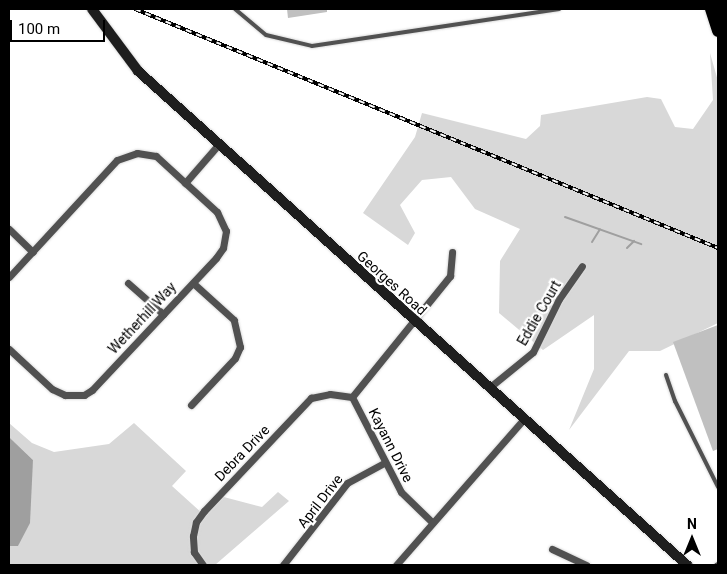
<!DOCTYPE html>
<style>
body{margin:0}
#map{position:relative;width:727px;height:574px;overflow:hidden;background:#fff;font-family:Roboto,sans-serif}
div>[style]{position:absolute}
.green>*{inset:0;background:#d8d8d8}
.water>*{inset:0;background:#9f9f9f}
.stream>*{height:2px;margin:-1px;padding:0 1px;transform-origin:1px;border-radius:1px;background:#9f9f9f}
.building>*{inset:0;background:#c0c0c0}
.roads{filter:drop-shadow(0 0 1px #dbdbdb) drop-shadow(0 0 1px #dbdbdb)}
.lane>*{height:4px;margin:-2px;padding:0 2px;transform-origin:2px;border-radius:2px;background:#515151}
.street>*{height:7px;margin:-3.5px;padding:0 3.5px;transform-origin:3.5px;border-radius:3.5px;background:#515151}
.secondary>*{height:10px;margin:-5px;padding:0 5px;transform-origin:5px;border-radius:5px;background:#1e1e1e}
.highway>*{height:12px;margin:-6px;padding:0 6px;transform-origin:6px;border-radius:6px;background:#000}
.rail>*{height:4px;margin-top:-2px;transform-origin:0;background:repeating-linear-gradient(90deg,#fff 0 5.5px,#000 0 11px);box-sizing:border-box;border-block:1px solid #000}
span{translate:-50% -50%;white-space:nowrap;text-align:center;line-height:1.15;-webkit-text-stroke:4.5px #fff;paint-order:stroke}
.street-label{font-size:14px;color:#000}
.frame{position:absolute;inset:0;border:10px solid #000;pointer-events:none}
.north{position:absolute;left:667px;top:514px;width:50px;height:50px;-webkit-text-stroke:4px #fff;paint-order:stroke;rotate:0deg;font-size:14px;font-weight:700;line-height:20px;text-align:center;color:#000}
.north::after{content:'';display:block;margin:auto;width:18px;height:22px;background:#000;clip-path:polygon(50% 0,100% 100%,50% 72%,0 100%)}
.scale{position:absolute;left:10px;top:20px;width:95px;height:22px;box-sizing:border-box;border:2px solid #000;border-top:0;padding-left:6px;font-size:15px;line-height:18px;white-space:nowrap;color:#000;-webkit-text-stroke:4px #fff;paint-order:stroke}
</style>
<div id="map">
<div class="green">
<i style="clip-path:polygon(710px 53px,718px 81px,718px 323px,660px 351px,629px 351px,569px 430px,594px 369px,594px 315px,543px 350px,499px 313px,500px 261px,520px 229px,475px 209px,451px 177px,422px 180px,400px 205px,415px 233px,408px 245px,363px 213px,415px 137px,422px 113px,526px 139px,540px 126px,541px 115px,647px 97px,661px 99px,675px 127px,693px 129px,713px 100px)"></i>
<i style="clip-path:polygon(9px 423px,32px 443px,54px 452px,109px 444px,134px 423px,186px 471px,172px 486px,203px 514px,220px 496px,262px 507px,278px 492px,289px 501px,215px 565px,9px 565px,9px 546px,18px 546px,33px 460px,9px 437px)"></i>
</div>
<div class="water">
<i style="clip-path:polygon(9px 437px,33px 460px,30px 523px,18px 546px,9px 546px)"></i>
</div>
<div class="stream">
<i style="left:565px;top:217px;width:81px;rotate:19.6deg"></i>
<i style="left:592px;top:242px;width:15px;rotate:-58deg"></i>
<i style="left:627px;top:248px;width:10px;rotate:-45deg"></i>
</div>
<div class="building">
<i style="clip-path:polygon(287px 9px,327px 9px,327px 12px,288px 18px)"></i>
<i style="clip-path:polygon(718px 325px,718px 449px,713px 451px,673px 342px)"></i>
</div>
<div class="roads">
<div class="lane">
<i style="left:235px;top:9px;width:40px;rotate:40deg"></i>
<i style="left:266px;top:35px;width:47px;rotate:13.4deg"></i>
<i style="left:312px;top:46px;width:250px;rotate:-8.5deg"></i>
<i style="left:666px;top:375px;width:28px;rotate:71deg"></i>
<i style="left:675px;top:401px;width:96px;rotate:63.4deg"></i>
<i style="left:716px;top:565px;width:2px;rotate:-27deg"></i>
</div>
<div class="street">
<i style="left:185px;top:183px;width:50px;rotate:-49deg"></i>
<i style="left:9px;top:229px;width:33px;rotate:44deg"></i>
<i style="left:9px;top:277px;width:159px;rotate:-47.3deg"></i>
<i style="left:117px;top:160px;width:21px;rotate:-19deg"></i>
<i style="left:137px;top:153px;width:19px;rotate:9deg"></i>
<i style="left:156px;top:156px;width:83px;rotate:42.6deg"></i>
<i style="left:217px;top:212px;width:21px;rotate:65deg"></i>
<i style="left:226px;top:231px;width:17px;rotate:100deg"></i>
<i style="left:223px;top:248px;width:12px;rotate:125deg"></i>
<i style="left:216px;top:258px;width:181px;rotate:133.2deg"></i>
<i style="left:92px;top:390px;width:9px;rotate:148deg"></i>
<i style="left:84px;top:395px;width:19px;rotate:180deg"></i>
<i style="left:65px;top:395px;width:14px;rotate:-155deg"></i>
<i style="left:52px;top:389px;width:59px;rotate:-137.1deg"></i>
<i style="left:128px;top:283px;width:47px;rotate:41.5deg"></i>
<i style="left:490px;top:387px;width:55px;rotate:-39.1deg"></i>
<i style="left:533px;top:352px;width:59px;rotate:-63.9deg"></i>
<i style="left:559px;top:299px;width:40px;rotate:-55.1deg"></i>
<i style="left:352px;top:397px;width:156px;rotate:-51deg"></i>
<i style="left:450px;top:276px;width:24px;rotate:-85deg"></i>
<i style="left:352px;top:397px;width:107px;rotate:62.7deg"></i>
<i style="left:401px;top:492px;width:43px;rotate:44.1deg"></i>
<i style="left:191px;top:405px;width:64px;rotate:-46.9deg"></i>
<i style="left:235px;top:358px;width:12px;rotate:-66deg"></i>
<i style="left:240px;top:347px;width:28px;rotate:-103deg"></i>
<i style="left:234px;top:320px;width:55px;rotate:-137.9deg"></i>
<i style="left:552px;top:549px;width:38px;rotate:25deg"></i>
<i style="left:203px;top:565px;width:16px;rotate:-125deg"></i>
<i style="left:194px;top:552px;width:16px;rotate:-94deg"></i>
<i style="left:193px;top:536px;width:14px;rotate:-78deg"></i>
<i style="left:196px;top:522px;width:14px;rotate:-54deg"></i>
<i style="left:204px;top:511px;width:156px;rotate:-46.6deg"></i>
<i style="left:311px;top:398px;width:19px;rotate:-12deg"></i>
<i style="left:330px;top:394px;width:22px;rotate:8deg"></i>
<i style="left:283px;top:565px;width:104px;rotate:-52deg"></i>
<i style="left:347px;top:483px;width:42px;rotate:-28.4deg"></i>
<i style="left:396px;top:565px;width:194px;rotate:-48.8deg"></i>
</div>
<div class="secondary">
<i style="left:92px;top:9px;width:77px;rotate:53.4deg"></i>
<i style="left:138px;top:71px;width:739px;rotate:41.98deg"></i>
</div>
<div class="highway">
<i style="left:711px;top:9px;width:23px;rotate:72deg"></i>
</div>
</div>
<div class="rail">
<i style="left:135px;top:9px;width:630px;rotate:22.29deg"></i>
</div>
<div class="street-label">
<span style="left:392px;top:283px;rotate:42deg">Georges Road</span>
<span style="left:539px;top:313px;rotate:-60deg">Eddie Court</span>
<span style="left:142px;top:318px;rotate:-47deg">Wetherhill Way</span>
<span style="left:391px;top:445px;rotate:63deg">Kayann Drive</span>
<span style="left:242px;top:453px;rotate:-46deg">Debra Drive</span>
<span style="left:320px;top:501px;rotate:-52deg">April Drive</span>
</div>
<div class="frame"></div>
<div class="north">N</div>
<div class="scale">100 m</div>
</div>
